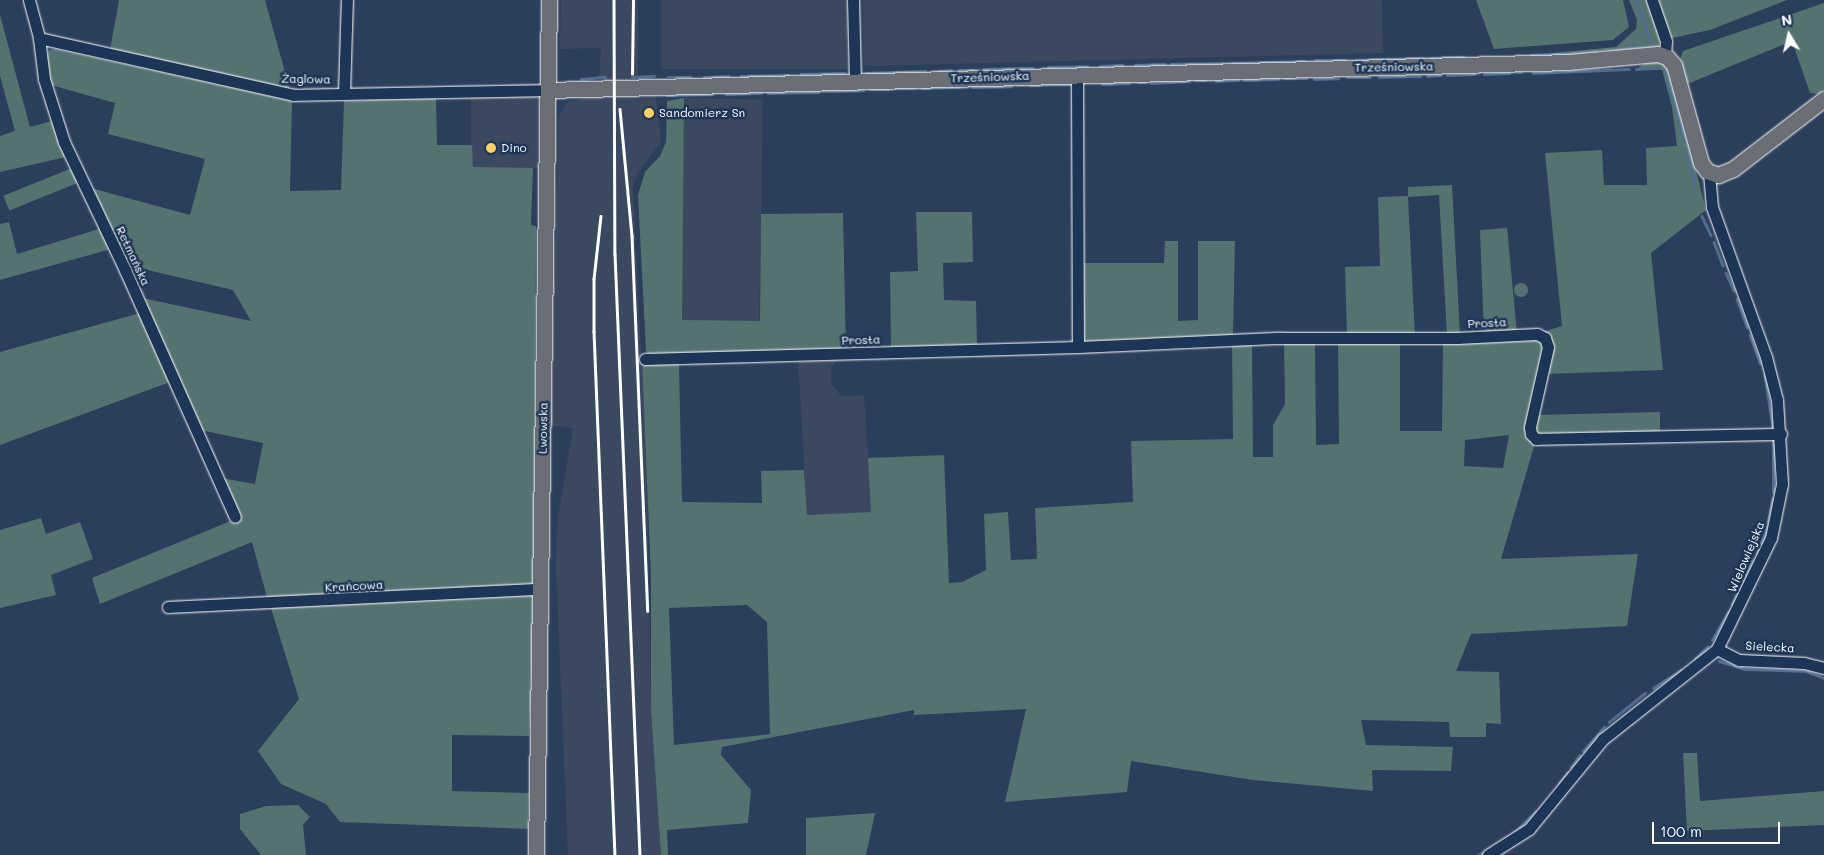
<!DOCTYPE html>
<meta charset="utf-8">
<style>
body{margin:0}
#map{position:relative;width:1824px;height:855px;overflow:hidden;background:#2b3e5b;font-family:Mali,sans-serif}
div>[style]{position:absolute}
.built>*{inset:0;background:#3b4960;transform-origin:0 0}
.green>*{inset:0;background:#547270;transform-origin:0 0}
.round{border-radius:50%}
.stream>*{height:2.5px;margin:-1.25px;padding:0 1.25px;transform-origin:1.25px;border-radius:1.25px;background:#506d8f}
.roads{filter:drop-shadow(0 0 1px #fff) drop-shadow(0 0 1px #fff)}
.minor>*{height:11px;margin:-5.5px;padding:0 5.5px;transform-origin:5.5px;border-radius:5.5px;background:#1d3557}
.major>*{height:15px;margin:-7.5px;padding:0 7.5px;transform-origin:7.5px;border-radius:7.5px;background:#6b6f75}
.rail>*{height:2.5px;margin:-1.25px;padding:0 1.25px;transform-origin:1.25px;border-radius:1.25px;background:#fff}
.dots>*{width:14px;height:14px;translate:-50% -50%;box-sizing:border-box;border:2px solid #1d3557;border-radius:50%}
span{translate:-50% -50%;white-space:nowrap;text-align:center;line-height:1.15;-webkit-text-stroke:5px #1d3557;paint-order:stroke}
.street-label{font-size:12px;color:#fff}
.poi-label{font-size:12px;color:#fff}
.left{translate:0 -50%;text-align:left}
.north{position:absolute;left:1764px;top:10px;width:50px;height:50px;-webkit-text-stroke:4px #1d3557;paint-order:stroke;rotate:351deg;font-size:14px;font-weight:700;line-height:20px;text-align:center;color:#fff}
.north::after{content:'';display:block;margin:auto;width:18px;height:22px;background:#fff;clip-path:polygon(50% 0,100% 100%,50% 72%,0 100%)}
.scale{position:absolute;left:1652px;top:822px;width:128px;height:22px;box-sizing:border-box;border:2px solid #fff;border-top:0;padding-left:6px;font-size:15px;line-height:18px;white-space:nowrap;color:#fff;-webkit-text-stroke:4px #1d3557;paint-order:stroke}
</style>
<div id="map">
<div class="built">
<i style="clip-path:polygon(561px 0,638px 0,638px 78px,631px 78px,631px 95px,655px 94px,656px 98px,661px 142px,638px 173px,633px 187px,647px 474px,651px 711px,661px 855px,568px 855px,556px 568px,557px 522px,573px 428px,550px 425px,559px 116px,568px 102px,598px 95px,605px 99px,605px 78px,599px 78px,601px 48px,560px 49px)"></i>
<i style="left:661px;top:0;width:186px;height:69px"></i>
<i style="clip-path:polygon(863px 0,1382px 0,1383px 53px,864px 66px)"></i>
<i style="left:538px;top:96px;width:72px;height:67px;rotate:90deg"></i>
<i style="left:684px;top:98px;width:79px;height:223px;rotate:1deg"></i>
<i style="clip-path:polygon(839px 357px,831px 368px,831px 383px,841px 396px,864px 395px,872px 512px,807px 515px,798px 359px)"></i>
</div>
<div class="green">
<i style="clip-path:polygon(119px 0,265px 0,290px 90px,110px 50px)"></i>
<i style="clip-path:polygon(1476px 0,1623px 0,1629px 27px,1613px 40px,1494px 49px)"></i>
<i style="clip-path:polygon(1629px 0,1647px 0,1661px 39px,1658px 47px,1531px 55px,1616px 47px,1636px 29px,1637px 20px)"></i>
<i style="clip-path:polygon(1657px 0,1787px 0,1710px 30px,1672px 38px)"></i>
<i style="clip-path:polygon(1824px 3px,1824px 90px,1819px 94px,1810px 93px,1792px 41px,1687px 84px,1680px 60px,1683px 51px)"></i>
<i style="clip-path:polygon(0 15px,30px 127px,52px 121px,66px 157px,0 172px,0 136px,15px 131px,0 76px)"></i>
<i style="clip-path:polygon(55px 49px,292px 101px,290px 191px,341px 190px,344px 101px,436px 98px,437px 145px,472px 145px,473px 167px,533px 168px,531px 225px,536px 226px,534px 587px,268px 601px,252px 542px,100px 604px,92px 578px,233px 520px,221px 478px,255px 484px,263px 443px,200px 430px,142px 298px,251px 321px,233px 290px,126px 265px,91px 188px,190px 215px,205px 159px,108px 134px,115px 103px,51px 85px,47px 56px,49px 50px)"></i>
<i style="clip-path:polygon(1649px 61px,1662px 62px,1671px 73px,1706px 210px,1651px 253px,1663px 370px,1546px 374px,1552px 346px,1539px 333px,1562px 326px,1545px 153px,1602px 150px,1604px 185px,1647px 185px,1646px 148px,1677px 146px,1672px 107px,1662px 70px,1636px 69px)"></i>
<i style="clip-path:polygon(684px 98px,682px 320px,760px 321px,761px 214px,843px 213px,846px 352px,651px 356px,646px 351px,638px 195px,645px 172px,660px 156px,666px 142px,667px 101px)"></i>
<i style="left:72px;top:168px;width:16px;height:74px;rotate:68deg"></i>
<i style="clip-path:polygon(1452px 185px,1460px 335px,1447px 335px,1439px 195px,1408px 197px,1415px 336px,1347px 335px,1345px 267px,1380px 266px,1378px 197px,1408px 196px,1408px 187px)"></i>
<i style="clip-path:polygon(916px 212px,972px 212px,973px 262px,943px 263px,944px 300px,976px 301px,977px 347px,891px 350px,890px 272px,918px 271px)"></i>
<i style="clip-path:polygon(9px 222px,17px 254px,99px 229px,111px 249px,0 280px,0 224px)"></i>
<i style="clip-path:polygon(1507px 228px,1517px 333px,1484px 335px,1480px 230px)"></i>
<i style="clip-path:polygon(1165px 241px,1178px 241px,1178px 321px,1198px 320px,1198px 241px,1235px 241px,1233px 336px,1086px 343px,1082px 336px,1083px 263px,1164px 263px)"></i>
<i class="round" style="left:1514px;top:283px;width:14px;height:14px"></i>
<i style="clip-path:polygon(140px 313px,170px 382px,0 445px,0 352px)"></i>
<i style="clip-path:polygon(evenodd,1539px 337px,1544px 342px,1525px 433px,1535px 443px,1501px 559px,1638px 554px,1627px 626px,1471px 634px,1456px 671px,1499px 672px,1501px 724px,1486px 723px,1486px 737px,1450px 737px,1449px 722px,1361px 720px,1366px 745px,1453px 747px,1451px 771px,1372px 770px,1373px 791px,1253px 780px,1131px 761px,1127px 792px,1005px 802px,1026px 709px,914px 715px,914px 710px,722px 747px,721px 755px,751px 790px,748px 823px,667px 830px,668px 855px,661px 855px,651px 711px,651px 576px,642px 362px,679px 362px,682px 502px,762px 503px,761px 471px,804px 470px,807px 515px,871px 512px,868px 458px,944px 455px,949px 583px,962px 582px,986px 570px,984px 514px,1008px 512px,1011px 560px,1037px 559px,1035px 508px,1133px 502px,1131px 441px,1233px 439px,1232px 343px,1252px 343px,1253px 457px,1273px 457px,1273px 425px,1285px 404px,1284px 342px,1315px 342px,1316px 445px,1339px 444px,1338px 341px,1400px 341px,1400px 431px,1442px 431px,1443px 341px,1539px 337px,1509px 435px,1503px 468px,1464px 466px,1465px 440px,1509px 435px,1539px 337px,747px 605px,767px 622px,770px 734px,674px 745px,669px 608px,747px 605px)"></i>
<i style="clip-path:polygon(1660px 412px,1660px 433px,1536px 434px,1533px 429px,1536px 415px)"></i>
<i style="clip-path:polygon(41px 518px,46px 534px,80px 522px,93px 559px,51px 575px,56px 595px,0 608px,0 530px)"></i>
<i style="clip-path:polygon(535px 591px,529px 736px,452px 735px,452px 791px,529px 793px,528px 829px,340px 822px,326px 804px,281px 784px,258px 751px,299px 699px,270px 605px)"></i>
<i style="clip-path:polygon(1683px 753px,1697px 753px,1700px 801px,1824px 791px,1824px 825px,1687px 831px)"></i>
<i style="clip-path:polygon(298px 805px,310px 817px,303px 825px,306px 855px,261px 855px,240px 829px,240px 814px,266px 806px)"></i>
<i style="clip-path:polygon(875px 813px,866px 855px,806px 855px,806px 818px)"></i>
</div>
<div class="stream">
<i style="left:1636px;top:0;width:50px;rotate:70.1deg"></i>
<i style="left:1610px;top:51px;width:29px;rotate:-10deg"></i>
<i style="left:1531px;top:55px;width:66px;rotate:-2.6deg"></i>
<i style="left:1430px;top:58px;width:33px;rotate:-2deg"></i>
<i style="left:1315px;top:60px;width:31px"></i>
<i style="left:1356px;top:60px;width:67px;rotate:-1.7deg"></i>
<i style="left:1232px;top:63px;width:72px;rotate:-1.6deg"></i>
<i style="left:1171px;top:64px;width:51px;rotate:-1.1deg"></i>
<i style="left:1135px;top:65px;width:30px;rotate:-2deg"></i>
<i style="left:1100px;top:66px;width:22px;rotate:-3deg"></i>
<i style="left:1048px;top:67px;width:39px;rotate:-1deg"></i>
<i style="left:1665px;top:68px;width:76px;rotate:74.7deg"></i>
<i style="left:984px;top:69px;width:48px;rotate:-1.2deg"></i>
<i style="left:1636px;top:69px;width:21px;rotate:-3deg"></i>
<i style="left:959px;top:70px;width:15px"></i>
<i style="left:938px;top:71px;width:13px;rotate:-4deg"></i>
<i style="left:866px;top:73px;width:59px;rotate:-1.9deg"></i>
<i style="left:1517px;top:73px;width:5px"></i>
<i style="left:1533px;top:73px;width:96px;rotate:-2.4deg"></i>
<i style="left:801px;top:74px;width:43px;rotate:-1.3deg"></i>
<i style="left:1484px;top:74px;width:25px;rotate:-2deg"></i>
<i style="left:1447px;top:75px;width:27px;rotate:-2deg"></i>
<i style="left:741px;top:76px;width:47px;rotate:-1.2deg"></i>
<i style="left:1427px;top:76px;width:13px;rotate:-4deg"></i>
<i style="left:632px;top:77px;width:22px;rotate:-3deg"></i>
<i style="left:668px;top:77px;width:23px"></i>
<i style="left:704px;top:77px;width:24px;rotate:-2deg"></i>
<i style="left:1379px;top:77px;width:41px;rotate:-1.4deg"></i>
<i style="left:1347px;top:78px;width:24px"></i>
<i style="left:581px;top:79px;width:24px;rotate:-5deg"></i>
<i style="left:1285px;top:79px;width:22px"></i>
<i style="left:1314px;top:79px;width:24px;rotate:-2deg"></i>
<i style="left:1244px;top:80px;width:34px;rotate:-2deg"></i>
<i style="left:1196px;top:81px;width:10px"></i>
<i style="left:1216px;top:81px;width:22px;rotate:-3deg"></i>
<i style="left:1138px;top:83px;width:7px"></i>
<i style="left:1151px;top:83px;width:38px;rotate:-3deg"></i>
<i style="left:1102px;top:84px;width:27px;rotate:-2deg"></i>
<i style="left:1018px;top:85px;width:5px"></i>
<i style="left:1030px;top:85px;width:42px;rotate:-1.4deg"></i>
<i style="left:972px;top:87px;width:39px;rotate:-1deg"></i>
<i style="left:922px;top:88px;width:37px;rotate:-2deg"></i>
<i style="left:896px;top:89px;width:19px"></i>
<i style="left:870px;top:90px;width:19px"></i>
<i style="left:824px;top:91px;width:39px;rotate:-1deg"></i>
<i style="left:768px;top:93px;width:50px;rotate:-1.1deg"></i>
<i style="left:726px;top:94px;width:35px;rotate:-2deg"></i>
<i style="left:667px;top:95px;width:45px;rotate:-1.3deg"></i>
<i style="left:1688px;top:154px;width:31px;rotate:77deg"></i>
<i style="left:1702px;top:216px;width:21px;rotate:65deg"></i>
<i style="left:1714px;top:242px;width:25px;rotate:69deg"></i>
<i style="left:1726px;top:273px;width:19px;rotate:65deg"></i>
<i style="left:1737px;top:299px;width:30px;rotate:70deg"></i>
<i style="left:1750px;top:335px;width:30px;rotate:70deg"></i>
<i style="left:1765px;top:375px;width:54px;rotate:81.4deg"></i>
<i style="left:1773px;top:492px;width:53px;rotate:-90deg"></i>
<i style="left:1757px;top:553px;width:24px;rotate:-68deg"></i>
<i style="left:1766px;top:531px;width:33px;rotate:-79deg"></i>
<i style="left:1743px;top:581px;width:22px;rotate:-66deg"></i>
<i style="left:1732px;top:604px;width:17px;rotate:-65deg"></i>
<i style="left:1712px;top:640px;width:32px;rotate:-60deg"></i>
<i style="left:1695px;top:659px;width:17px;rotate:-45deg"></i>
<i style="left:1719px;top:661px;width:28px;rotate:17deg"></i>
<i style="left:1746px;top:669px;width:60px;rotate:1.9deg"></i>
<i style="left:1806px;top:671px;width:19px;rotate:21deg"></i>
<i style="left:1653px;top:688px;width:33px;rotate:-33deg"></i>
<i style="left:1609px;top:722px;width:46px;rotate:-38.9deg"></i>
<i style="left:1583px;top:751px;width:32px;rotate:-49deg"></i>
<i style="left:1571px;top:767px;width:14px;rotate:-54deg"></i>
<i style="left:1559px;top:784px;width:14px;rotate:-54deg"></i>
<i style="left:1514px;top:833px;width:30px;rotate:-45deg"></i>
<i style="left:1478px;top:855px;width:8px;rotate:-30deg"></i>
</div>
<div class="roads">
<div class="minor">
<i style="left:29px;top:0;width:39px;rotate:75deg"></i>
<i style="left:39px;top:38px;width:41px;rotate:83deg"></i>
<i style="left:44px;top:79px;width:66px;rotate:72.4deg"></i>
<i style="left:64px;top:142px;width:142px;rotate:64.5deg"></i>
<i style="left:125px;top:270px;width:270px;rotate:66deg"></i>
<i style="left:853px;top:0;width:81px;rotate:88.6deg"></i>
<i style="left:1652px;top:0;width:43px;rotate:71.1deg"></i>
<i style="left:1666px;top:41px;width:15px;rotate:94deg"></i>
<i style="left:39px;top:38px;width:260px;rotate:12.6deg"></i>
<i style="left:293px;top:95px;width:255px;rotate:-1.1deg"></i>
<i style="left:1077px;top:75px;width:272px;rotate:89.8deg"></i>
<i style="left:344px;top:93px;width:93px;rotate:-88.2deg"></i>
<i style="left:645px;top:359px;width:433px;rotate:-1.6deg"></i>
<i style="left:1078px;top:347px;width:202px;rotate:-2.6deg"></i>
<i style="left:1280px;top:338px;width:177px"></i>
<i style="left:1457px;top:338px;width:80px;rotate:-2.9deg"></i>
<i style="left:1537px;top:334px;width:9px;rotate:27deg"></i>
<i style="left:1545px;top:338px;width:9px;rotate:72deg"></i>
<i style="left:1548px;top:347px;width:82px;rotate:102.7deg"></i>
<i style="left:1530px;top:427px;width:7px;rotate:82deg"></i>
<i style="left:1531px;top:434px;width:7px;rotate:45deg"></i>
<i style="left:1536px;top:439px;width:245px;rotate:-1.2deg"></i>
<i style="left:168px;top:607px;width:372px;rotate:-2.8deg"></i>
<i style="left:1717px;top:649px;width:25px;rotate:27deg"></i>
<i style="left:1739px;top:660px;width:65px;rotate:2.6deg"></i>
<i style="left:1804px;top:663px;width:21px;rotate:14deg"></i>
<i style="left:1488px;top:855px;width:49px;rotate:-32.4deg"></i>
<i style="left:1529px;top:829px;width:117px;rotate:-50.6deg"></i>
<i style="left:1603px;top:739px;width:145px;rotate:-38.3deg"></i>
<i style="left:1717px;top:649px;width:123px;rotate:-64.1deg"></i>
<i style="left:1771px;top:538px;width:55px;rotate:-78.5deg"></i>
<i style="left:1782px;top:484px;width:84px;rotate:-93.4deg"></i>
<i style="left:1777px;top:400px;width:44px;rotate:-104.3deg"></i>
<i style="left:1766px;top:357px;width:159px;rotate:-109.8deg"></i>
<i style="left:1712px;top:207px;width:34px;rotate:-95deg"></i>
</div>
<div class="major">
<i style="left:548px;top:90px;width:1020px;rotate:-1.57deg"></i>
<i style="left:1568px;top:62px;width:90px;rotate:-5.1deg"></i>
<i style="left:1658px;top:54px;width:9px;rotate:18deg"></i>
<i style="left:1667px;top:57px;width:11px;rotate:49deg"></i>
<i style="left:1674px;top:65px;width:102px;rotate:74.6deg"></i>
<i style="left:1701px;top:163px;width:10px;rotate:53deg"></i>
<i style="left:1707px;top:171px;width:12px;rotate:20deg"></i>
<i style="left:1718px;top:175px;width:16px;rotate:-22deg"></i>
<i style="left:1733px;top:169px;width:115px;rotate:-37.6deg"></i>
<i style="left:536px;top:855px;width:855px;rotate:-89.13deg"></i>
</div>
</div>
<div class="rail">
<i style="left:614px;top:0;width:254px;rotate:89.8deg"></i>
<i style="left:615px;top:254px;width:602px;rotate:87.62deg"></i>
<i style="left:632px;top:74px;width:74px;rotate:-89.2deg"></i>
<i style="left:620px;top:109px;width:128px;rotate:84.6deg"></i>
<i style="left:632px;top:236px;width:375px;rotate:87.6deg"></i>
<i style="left:601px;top:216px;width:63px;rotate:96.3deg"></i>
<i style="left:594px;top:279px;width:52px;rotate:90deg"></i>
<i style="left:594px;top:331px;width:524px;rotate:87.71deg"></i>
</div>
<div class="dots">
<i style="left:649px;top:113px;background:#ffd166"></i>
<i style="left:491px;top:148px;background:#ffd166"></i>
</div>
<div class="street-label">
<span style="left:1394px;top:67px;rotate:-1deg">Trześniowska</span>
<span style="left:990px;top:77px;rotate:-2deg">Trześniowska</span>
<span style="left:306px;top:79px;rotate:1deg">Żaglowa</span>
<span style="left:133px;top:256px;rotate:65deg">Retmańska</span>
<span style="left:1487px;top:323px;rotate:-3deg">Prosta</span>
<span style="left:861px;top:340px;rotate:-2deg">Prosta</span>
<span style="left:543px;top:428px;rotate:-89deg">Lwowska</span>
<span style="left:1746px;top:557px;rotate:-67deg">Wielowiejska</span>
<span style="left:354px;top:586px;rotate:-3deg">Krańcowa</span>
<span style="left:1770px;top:647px;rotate:3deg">Sielecka</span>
</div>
<div class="poi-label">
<span class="left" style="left:659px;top:113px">Sandomierz Sn</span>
<span class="left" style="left:501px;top:148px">Dino</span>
</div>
<div class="north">N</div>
<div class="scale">100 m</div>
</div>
